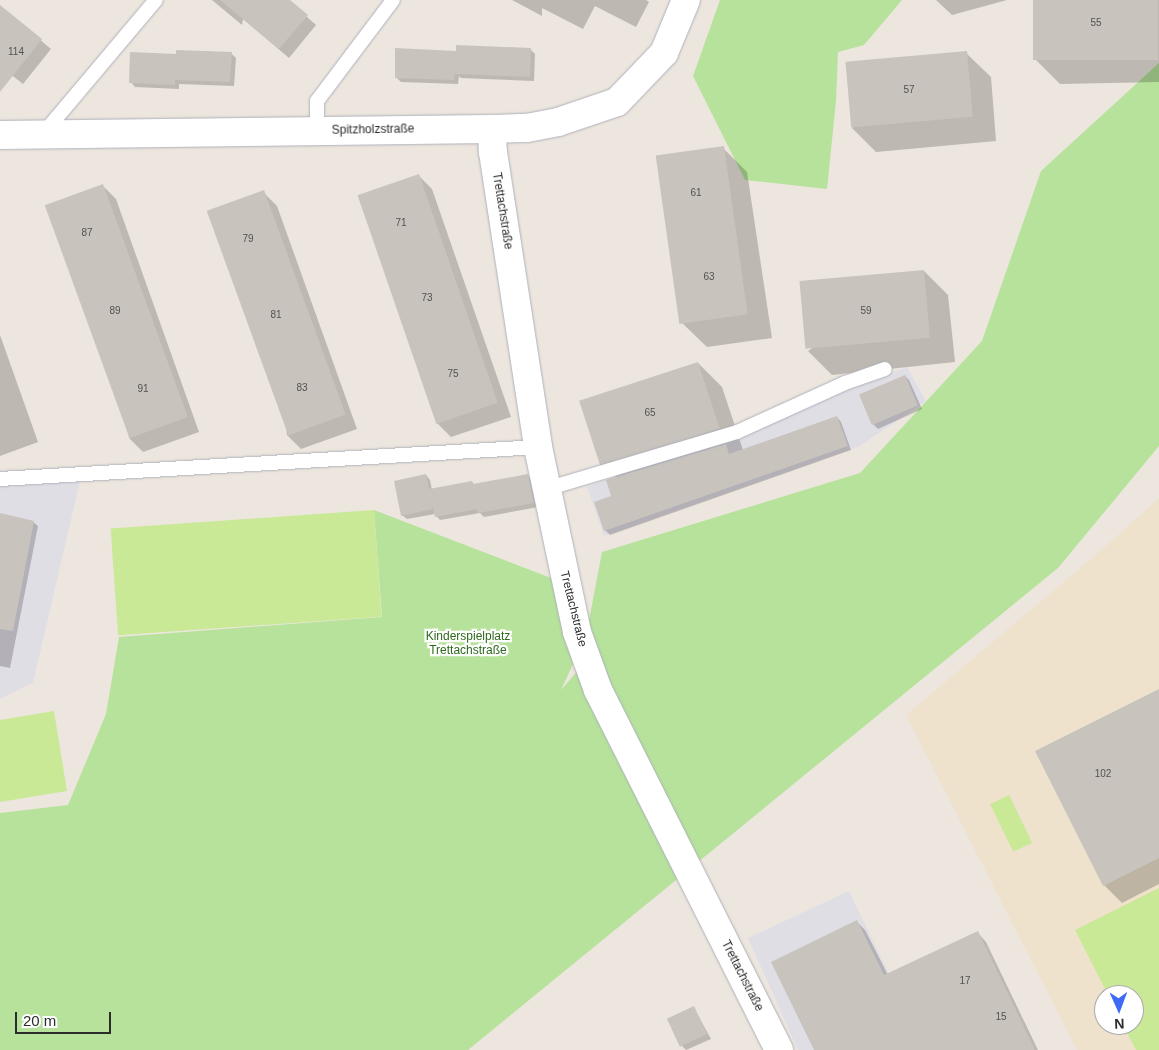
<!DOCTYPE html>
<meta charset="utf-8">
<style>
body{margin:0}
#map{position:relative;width:1159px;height:1050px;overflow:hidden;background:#ede6de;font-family:Helvetica,sans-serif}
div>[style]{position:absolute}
.industrial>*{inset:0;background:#e0dee5}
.education>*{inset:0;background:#eee2cd}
.green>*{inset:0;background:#b6e29b}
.pitch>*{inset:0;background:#c9e997;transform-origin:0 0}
.shadow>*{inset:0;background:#0003}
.building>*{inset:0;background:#c8c3bd;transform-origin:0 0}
.roads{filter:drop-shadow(0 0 1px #aeb1bb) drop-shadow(0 0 1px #aeb1bb)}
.service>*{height:14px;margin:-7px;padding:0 7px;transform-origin:7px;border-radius:7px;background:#fff}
.minor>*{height:28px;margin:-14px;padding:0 14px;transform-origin:14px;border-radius:14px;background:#fff}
span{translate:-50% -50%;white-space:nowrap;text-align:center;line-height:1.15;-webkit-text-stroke:4.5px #fff;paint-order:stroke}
.number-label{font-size:10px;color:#525150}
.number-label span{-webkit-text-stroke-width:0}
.street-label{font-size:12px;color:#2b2b2b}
.park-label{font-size:12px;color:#2e681b}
.north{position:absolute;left:1094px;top:985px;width:50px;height:50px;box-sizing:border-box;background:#fff;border:1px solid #aaa;border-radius:50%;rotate:178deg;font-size:14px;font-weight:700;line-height:20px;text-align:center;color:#2b2b2b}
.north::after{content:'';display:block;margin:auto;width:18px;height:22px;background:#4069f7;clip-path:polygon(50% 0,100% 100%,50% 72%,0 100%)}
.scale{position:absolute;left:15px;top:1012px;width:96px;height:22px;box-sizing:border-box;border:2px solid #2b2b2b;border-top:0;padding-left:6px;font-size:15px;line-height:18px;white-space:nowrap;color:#2b2b2b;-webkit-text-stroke:4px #fff;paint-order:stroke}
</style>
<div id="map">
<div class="industrial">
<i style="clip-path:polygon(907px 367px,926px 401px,860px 446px,604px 536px,587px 487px)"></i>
<i style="clip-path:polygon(80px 481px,33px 683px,0 699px,0 487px)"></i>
<i style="clip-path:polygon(849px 891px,926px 1050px,798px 1050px,748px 938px)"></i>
</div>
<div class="education">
<i style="clip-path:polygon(evenodd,1159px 498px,1159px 1050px,1077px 1050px,906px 715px,1098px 553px,1159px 498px,1104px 995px,1134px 995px,1134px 1025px,1104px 1025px,1104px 995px)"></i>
</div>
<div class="green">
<i style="clip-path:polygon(720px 0,902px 0,864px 45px,838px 52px,836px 101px,827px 189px,745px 180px,693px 76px)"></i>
<i style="clip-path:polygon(1159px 63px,1159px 446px,1058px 568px,468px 1050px,0 1050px,0 813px,68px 805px,106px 714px,119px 637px,382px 617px,374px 510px,551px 578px,573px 664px,561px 690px,580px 668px,602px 552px,860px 473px,982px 341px,1041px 171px)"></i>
</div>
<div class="pitch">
<i style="left:374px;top:510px;width:107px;height:264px;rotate:86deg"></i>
<i style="clip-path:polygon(54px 711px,67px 791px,0 802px,0 720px)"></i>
<i style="left:1009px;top:795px;width:53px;height:21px;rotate:64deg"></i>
<i style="clip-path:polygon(1159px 888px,1159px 1050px,1136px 1050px,1123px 1025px,1134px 1025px,1134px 995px,1108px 995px,1075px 930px)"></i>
</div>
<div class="shadow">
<i style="clip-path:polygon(212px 0,288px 0,316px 25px,289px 58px,243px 19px,242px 25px)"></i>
<i style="clip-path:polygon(512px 0,646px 0,649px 2px,636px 27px,595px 6px,583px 29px,542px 8px,542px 16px)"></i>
<i style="clip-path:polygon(936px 0,1007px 0,952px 15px)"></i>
<i style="clip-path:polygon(1035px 0,1159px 0,1159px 82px,1060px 84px,1036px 60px)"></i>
<i style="clip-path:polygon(0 6px,51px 49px,23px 84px,0 66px)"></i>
<i style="clip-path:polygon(531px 50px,535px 54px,534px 81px,461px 78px,459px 76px,458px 84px,401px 82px,396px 77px,457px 52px)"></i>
<i style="clip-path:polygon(231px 53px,236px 58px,234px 86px,179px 84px,179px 89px,135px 87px,131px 82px,177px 56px)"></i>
<i style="clip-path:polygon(966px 53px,991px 77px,996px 141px,876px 152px,852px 128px)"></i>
<i style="clip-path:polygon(723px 148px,747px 172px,772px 338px,707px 347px,682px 323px)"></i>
<i style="clip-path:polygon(418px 175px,432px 189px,511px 417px,451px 437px,437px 423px)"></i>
<i style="clip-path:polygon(102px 185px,116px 199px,199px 432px,143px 452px,129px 438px)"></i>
<i style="clip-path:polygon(263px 192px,277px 206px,357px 429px,301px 449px,287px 435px)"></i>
<i style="clip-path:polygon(924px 271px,948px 295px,955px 362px,832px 375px,808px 351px)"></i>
<i style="clip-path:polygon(0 335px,38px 442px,0 456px)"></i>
<i style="clip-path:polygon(698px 363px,722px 387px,743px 450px,837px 417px,841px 422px,851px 450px,610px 535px,606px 531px,595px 503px,613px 496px,617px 478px,602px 463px)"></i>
<i style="clip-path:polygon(905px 376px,909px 380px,922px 409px,878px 429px,873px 424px)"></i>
<i style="clip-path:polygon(426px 475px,430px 480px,432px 490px,472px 482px,475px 485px,527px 475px,532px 480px,538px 507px,484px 517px,480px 513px,440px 520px,435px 514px,407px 519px,402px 515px)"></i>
<i style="clip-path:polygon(0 515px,33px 522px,38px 526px,10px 668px,0 666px)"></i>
<i style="clip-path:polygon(1159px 691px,1159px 884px,1122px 903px,1104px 885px)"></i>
<i style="clip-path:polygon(856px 921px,865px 930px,888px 975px,978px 933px,986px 942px,1038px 1050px,816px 1050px)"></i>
<i style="clip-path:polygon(694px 1008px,711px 1039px,686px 1050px,682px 1046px)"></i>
</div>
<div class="building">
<i style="clip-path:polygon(220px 0,290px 0,308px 15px,279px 49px)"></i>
<i style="left:1033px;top:0;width:125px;height:60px"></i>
<i style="clip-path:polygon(0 5px,42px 39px,0 92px)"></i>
<i style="clip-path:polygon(456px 45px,531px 48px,530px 77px,455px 74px,456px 65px,454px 80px,395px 78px,395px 48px,456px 51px)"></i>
<i style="clip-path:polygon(176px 50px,232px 52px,230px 82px,175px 80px,175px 85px,129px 83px,130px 52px,176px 54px)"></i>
<i style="left:967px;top:51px;width:66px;height:122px;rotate:85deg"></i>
<i style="left:724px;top:146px;width:170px;height:69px;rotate:82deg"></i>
<i style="left:419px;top:174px;width:242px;height:65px;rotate:71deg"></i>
<i style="left:103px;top:184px;width:248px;height:62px;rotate:70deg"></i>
<i style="left:264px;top:190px;width:239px;height:61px;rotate:70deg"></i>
<i style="left:924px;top:270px;width:68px;height:125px;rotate:85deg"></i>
<i style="left:698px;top:362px;width:70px;height:125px;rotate:72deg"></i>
<i style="left:905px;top:375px;width:33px;height:50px;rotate:67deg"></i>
<i style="clip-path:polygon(837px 416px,848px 446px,604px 531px,594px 502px,611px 496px,606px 480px,726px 444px,729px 454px)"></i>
<i style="clip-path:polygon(426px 474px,429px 489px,472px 481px,473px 484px,528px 474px,534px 503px,478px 513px,477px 509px,435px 517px,432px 503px,433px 509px,401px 516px,394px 481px)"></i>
<i style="clip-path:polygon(0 513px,34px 521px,13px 631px,0 629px)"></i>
<i style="clip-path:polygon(1159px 689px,1159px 858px,1103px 886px,1035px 751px)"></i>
<i style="clip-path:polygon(857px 920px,884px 975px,978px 931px,1035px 1050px,814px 1050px,771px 962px)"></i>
<i style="left:694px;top:1006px;width:31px;height:30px;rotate:65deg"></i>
</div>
<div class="roads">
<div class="service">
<i style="left:317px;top:131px;width:30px;rotate:-90deg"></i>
<i style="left:317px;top:101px;width:126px;rotate:-53deg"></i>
<i style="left:43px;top:134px;width:175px;rotate:-49.9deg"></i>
<i style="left:0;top:479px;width:539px;rotate:-3.4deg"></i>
<i style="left:546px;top:489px;width:199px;rotate:-16.6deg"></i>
<i style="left:737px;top:432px;width:119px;rotate:-24.4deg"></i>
<i style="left:845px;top:383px;width:42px;rotate:-19.3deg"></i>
</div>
<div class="minor">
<i style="left:492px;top:129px;width:23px;rotate:88deg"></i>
<i style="left:493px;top:152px;width:298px;rotate:81.3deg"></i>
<i style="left:538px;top:447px;width:189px;rotate:78.1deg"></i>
<i style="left:577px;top:632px;width:62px;rotate:70.1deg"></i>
<i style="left:598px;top:690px;width:403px;rotate:63.3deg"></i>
<i style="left:0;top:135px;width:492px;rotate:-0.7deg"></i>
<i style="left:492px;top:129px;width:35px;rotate:-2deg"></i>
<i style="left:527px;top:128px;width:32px;rotate:-11deg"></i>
<i style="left:558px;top:122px;width:62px;rotate:-18.7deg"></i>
<i style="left:617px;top:102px;width:68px;rotate:-46.2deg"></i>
<i style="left:664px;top:53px;width:57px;rotate:-67.5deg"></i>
</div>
</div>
<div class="number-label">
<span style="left:1096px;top:23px">55</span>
<span style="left:16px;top:52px">114</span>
<span style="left:909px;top:90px">57</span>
<span style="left:696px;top:193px">61</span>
<span style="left:401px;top:223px">71</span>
<span style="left:87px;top:233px">87</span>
<span style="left:248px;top:239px">79</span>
<span style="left:709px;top:277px">63</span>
<span style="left:427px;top:298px">73</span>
<span style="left:115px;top:311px">89</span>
<span style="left:866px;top:311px">59</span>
<span style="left:276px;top:315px">81</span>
<span style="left:453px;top:374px">75</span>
<span style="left:302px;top:388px">83</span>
<span style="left:143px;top:389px">91</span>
<span style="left:650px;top:413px">65</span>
<span style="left:1103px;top:774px">102</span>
<span style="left:965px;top:981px">17</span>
<span style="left:1001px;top:1017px">15</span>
</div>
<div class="street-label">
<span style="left:373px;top:130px;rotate:-1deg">Spitzholzstraße</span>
<span style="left:502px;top:211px;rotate:81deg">Trettachstraße</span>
<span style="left:573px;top:609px;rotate:76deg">Trettachstraße</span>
<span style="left:742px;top:976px;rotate:63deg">Trettachstraße</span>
</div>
<div class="park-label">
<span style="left:468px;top:644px">Kinderspielplatz<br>Trettachstraße</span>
</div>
<div class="north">N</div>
<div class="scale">20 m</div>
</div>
